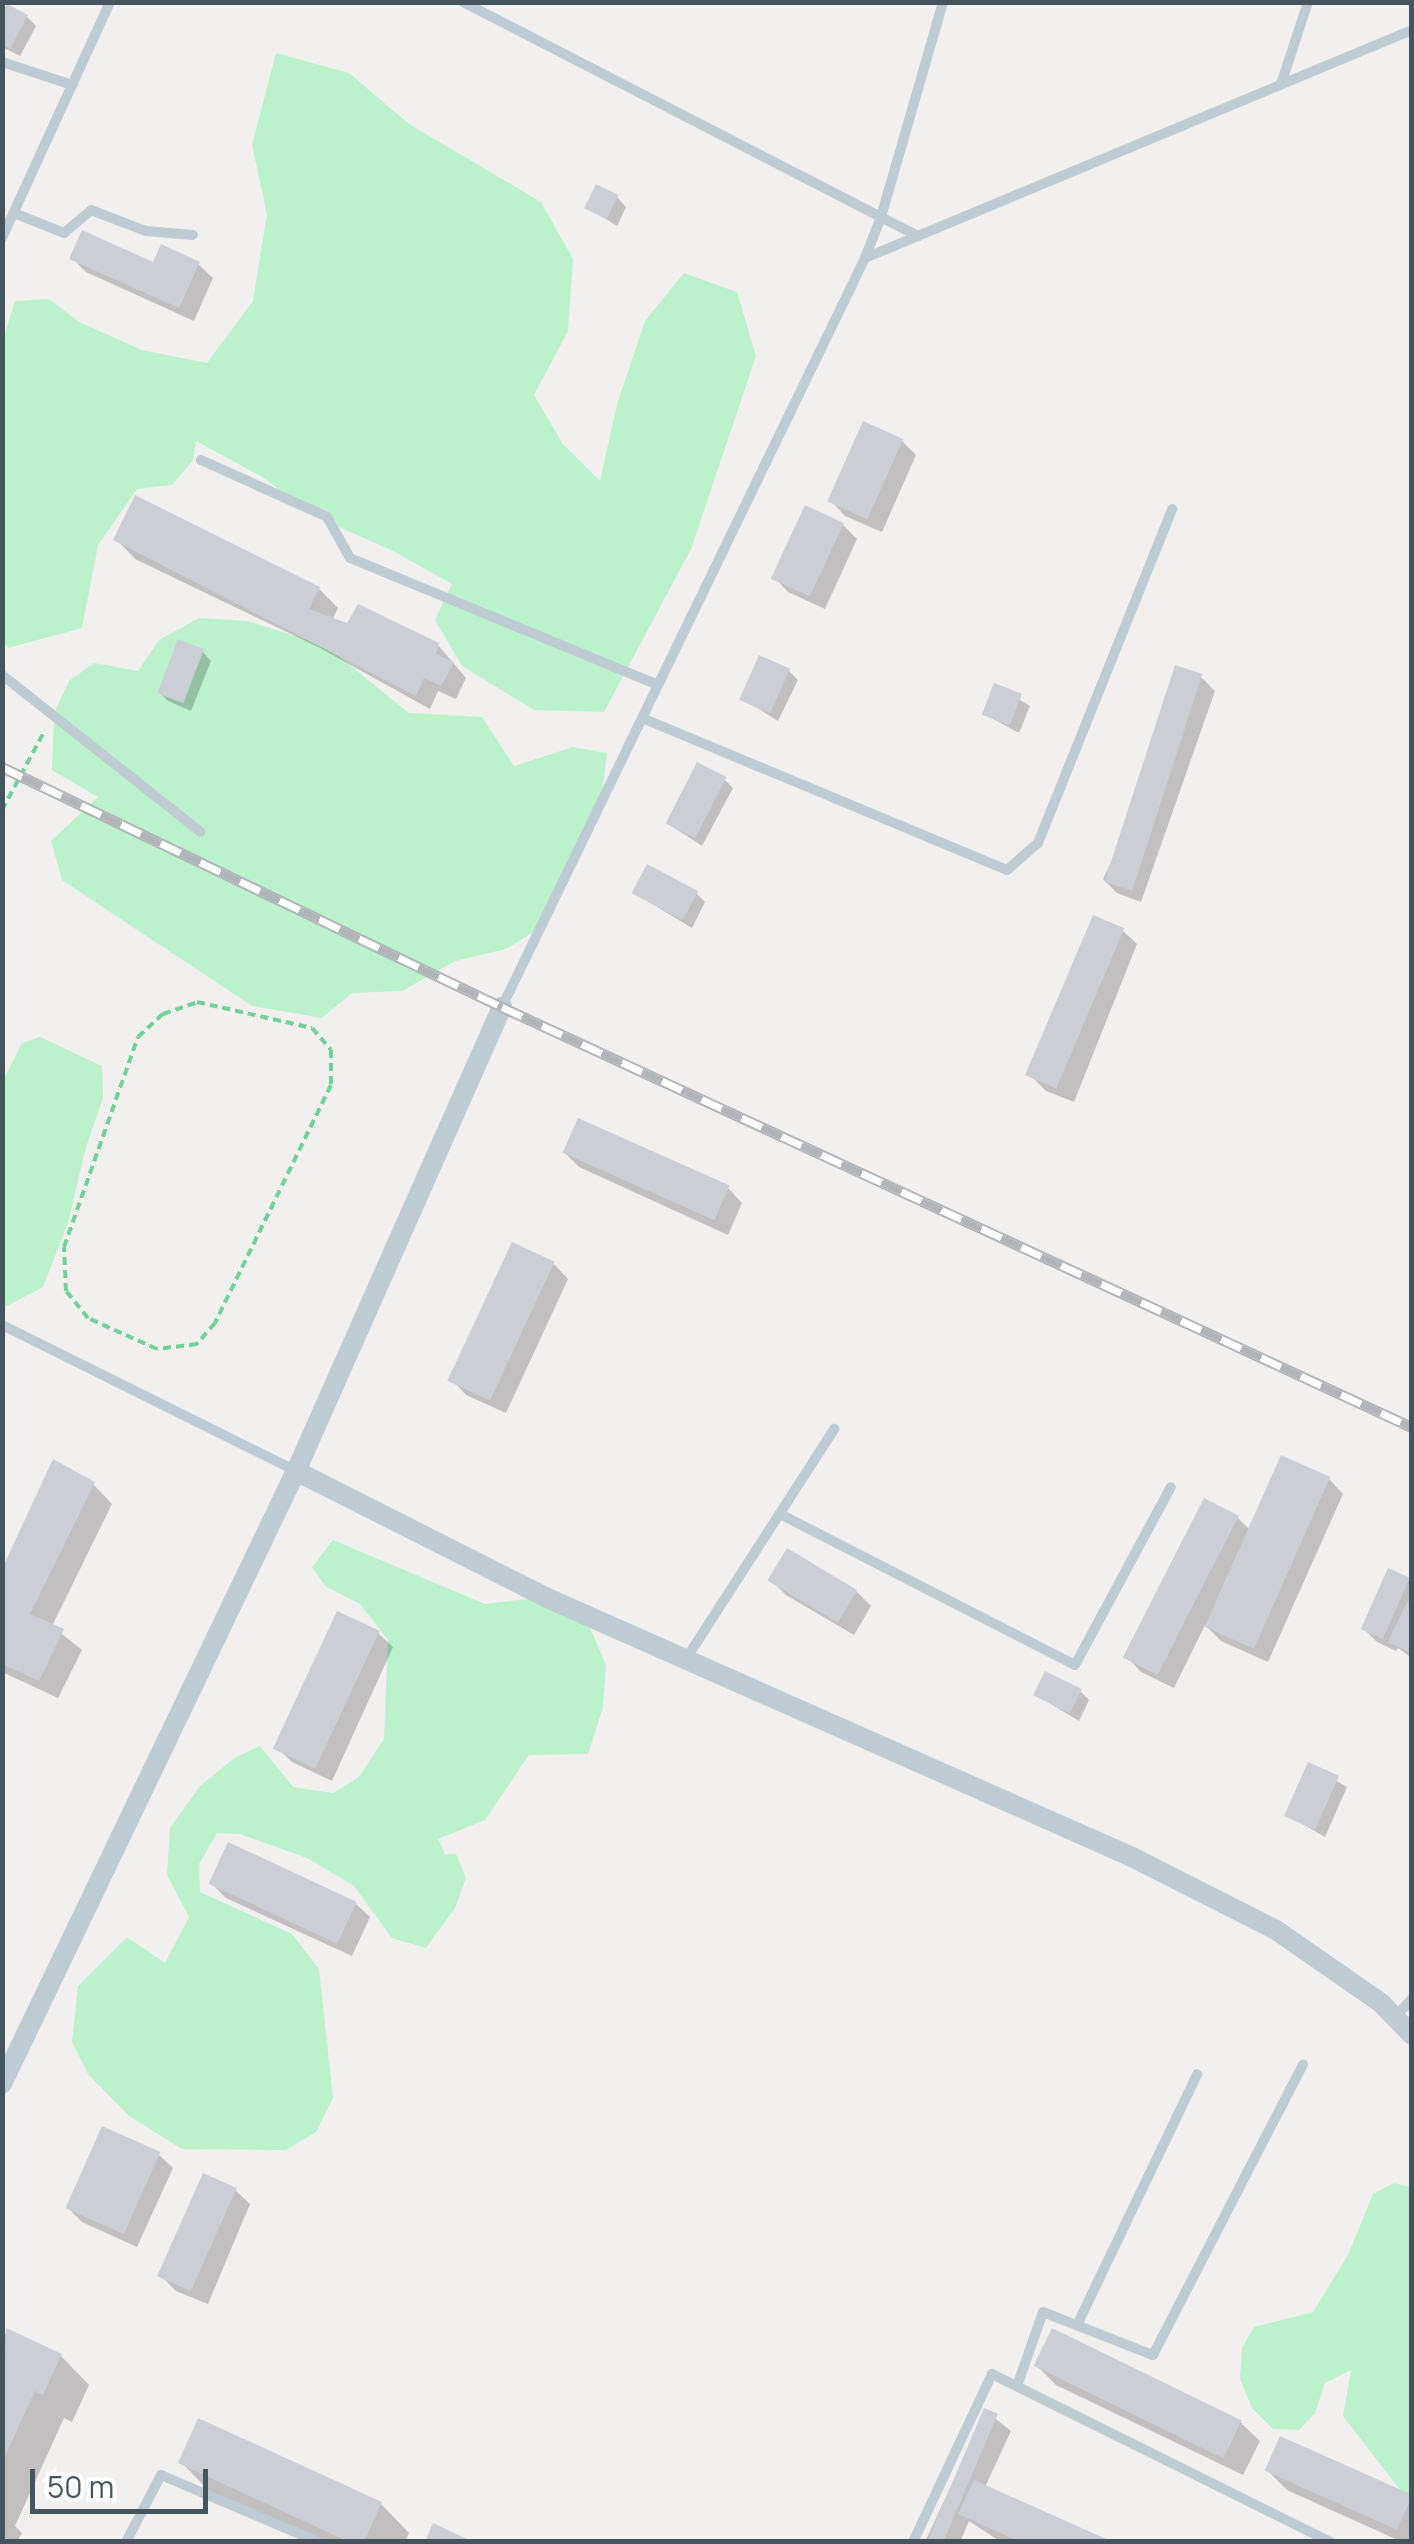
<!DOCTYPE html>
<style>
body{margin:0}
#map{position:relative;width:1414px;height:2544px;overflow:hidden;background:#f2efef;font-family:Manrope,sans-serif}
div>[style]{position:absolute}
.green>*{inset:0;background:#bbf2cc}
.shadow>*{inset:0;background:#0003}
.building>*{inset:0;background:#cbced4;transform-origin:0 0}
.path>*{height:4px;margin-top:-2px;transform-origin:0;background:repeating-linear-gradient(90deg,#70d29b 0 8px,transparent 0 13px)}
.lane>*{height:10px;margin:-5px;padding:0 5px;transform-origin:5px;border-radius:5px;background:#bfcbd2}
.street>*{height:20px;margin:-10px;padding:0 10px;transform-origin:10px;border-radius:10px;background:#bfcbd2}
.rail>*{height:11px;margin-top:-5.5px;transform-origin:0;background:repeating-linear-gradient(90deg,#fff 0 22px,#b1b5ba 0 44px);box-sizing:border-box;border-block:2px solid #b1b5ba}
span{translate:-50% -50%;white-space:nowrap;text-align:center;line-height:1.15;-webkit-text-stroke:8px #fff;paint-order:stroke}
.frame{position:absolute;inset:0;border:5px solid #46545e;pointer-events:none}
.scale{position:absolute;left:30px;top:2469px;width:178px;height:45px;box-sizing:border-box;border:5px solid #46545e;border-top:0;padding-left:12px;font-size:30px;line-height:35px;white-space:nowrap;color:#46545e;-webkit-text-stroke:8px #fff;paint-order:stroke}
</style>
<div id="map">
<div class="green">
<i style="clip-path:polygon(276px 53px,349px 73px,409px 124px,541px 202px,573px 259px,568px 331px,534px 395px,562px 443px,600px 481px,617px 404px,645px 321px,684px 273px,737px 292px,756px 356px,691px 549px,604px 712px,534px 710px,462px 666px,435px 620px,452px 584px,393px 551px,312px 515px,264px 478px,196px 441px,193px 460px,172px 485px,137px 489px,98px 545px,82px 628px,8px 648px,2px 640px,2px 343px,15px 301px,49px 299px,79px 322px,142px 350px,207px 363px,253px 301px,267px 214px,252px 145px)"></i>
<i style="clip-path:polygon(199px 618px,248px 621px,326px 646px,409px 713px,482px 717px,514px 766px,573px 747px,607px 753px,601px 802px,540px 928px,506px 949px,455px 961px,402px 991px,352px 993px,322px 1018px,252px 1006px,62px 880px,51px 841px,98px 797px,52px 770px,54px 713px,69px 681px,94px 663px,138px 671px,159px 640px)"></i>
<i style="clip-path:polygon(40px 1037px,102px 1066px,103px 1098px,86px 1147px,68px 1223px,43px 1287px,3px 1308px,3px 1081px,22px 1043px)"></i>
<i style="clip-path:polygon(333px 1540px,485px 1604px,545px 1597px,584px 1614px,606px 1665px,603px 1707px,588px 1754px,529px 1755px,485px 1820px,438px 1839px,445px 1854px,456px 1854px,466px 1878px,455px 1908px,426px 1948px,392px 1938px,354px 1886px,307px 1858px,240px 1834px,217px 1833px,199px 1864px,200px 1892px,292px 1934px,319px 1969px,333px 2098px,316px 2132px,286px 2150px,182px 2149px,129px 2116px,88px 2074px,72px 2042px,78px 1986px,127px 1937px,165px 1963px,189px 1917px,167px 1875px,170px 1828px,200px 1786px,236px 1757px,260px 1746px,293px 1787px,333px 1793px,359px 1777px,384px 1739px,388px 1640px,360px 1604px,325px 1586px,312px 1567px)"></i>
<i style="clip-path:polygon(1394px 2183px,1411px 2187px,1411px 2504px,1343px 2416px,1351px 2370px,1325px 2383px,1315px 2413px,1299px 2430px,1273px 2429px,1252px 2408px,1240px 2379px,1242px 2348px,1254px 2327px,1313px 2312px,1348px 2255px,1373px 2194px)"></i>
</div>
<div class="shadow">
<i style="clip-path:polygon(27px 17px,36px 26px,20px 56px,2px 47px,2px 18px)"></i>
<i style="clip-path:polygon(617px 197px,626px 207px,617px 226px,587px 207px)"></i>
<i style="clip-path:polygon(72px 258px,198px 264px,213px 278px,194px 321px,86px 272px)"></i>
<i style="clip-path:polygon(902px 441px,916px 455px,882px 532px,845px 516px,831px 501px)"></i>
<i style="clip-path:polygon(843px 525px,857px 539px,825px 609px,788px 592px,774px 577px)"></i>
<i style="clip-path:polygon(116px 539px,319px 589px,338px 608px,332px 620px,438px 645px,466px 678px,456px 699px,438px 691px,430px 709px,318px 647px,135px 559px)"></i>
<i style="clip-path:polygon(202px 651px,211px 661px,191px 711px,168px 701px,159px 692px)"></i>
<i style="clip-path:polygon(789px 671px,798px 680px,778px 721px,741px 698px)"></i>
<i style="clip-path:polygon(1201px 677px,1215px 691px,1141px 902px,1117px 893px,1103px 879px)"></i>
<i style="clip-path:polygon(996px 686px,1030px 706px,1019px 733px,984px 714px)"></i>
<i style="clip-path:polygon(724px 779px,733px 788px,702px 846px,667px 823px)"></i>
<i style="clip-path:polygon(634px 893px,696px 893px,705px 902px,692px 928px)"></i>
<i style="clip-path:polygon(1122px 930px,1137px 944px,1074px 1102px,1046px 1091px,1032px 1077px)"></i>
<i style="clip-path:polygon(565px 1153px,728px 1188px,742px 1203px,728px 1235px,579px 1167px)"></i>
<i style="clip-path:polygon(554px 1264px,568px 1279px,506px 1413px,466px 1395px,452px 1380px)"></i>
<i style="clip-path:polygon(1282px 1458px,1329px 1479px,1343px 1494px,1268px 1662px,1221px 1641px,1205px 1625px,1174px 1688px,1141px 1672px,1127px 1657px,1238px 1518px,1250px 1530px)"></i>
<i style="clip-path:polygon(93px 1484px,112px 1504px,52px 1626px,82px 1650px,58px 1698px,2px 1672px,2px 1575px)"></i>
<i style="clip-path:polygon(1408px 1580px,1412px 1583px,1412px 1658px,1398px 1648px,1396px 1651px,1377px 1642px,1363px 1628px)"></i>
<i style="clip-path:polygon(772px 1581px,857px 1592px,871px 1606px,854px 1635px,786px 1595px)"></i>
<i style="clip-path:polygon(378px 1633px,393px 1647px,332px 1781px,292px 1762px,277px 1748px)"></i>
<i style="clip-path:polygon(1080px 1691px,1089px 1700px,1079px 1721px,1036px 1695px)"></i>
<i style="clip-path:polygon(1310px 1766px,1347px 1787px,1325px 1837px,1287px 1815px)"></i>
<i style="clip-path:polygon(212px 1884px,355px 1903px,370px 1917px,352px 1956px,226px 1898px)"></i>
<i style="clip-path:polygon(158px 2154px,173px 2168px,137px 2247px,82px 2222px,68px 2208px)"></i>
<i style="clip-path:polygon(235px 2190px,250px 2204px,208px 2304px,176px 2291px,162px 2277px)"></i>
<i style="clip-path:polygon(7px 2331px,61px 2356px,89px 2385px,72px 2422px,64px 2418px,15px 2526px,22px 2533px,17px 2542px,2px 2542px,2px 2340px)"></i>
<i style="clip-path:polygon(1037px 2366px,1240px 2422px,1260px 2441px,1243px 2475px,1056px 2385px)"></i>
<i style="clip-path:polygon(986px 2411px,1011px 2431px,985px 2487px,1107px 2542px,1001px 2542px,969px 2521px,960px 2542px,925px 2542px)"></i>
<i style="clip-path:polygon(181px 2462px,381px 2504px,409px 2533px,405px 2542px,320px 2542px,209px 2491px)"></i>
<i style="clip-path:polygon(1268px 2471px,1412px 2498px,1412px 2542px,1402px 2542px,1287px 2490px)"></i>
</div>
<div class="building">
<i style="clip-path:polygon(7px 4px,28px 15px,10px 49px,2px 45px,2px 13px)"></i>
<i style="left:596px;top:184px;width:25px;height:27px;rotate:26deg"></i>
<i style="clip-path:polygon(82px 230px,153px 262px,161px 244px,200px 262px,179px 308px,69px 259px)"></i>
<i style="left:863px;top:421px;width:44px;height:88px;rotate:24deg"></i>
<i style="clip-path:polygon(135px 495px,320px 587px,309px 609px,347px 623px,358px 604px,439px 643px,436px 654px,454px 662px,441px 686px,424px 678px,416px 696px,113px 540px)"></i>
<i style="left:805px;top:505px;width:43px;height:81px;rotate:25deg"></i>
<i style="left:178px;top:639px;width:28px;height:58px;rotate:21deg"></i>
<i style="left:759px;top:655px;width:34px;height:49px;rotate:24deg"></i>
<i style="left:1175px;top:665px;width:29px;height:228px;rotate:18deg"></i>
<i style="left:994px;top:683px;width:30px;height:34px;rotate:21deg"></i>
<i style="left:697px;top:762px;width:33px;height:69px;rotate:27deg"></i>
<i style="left:647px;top:864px;width:58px;height:33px;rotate:28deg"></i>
<i style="left:1093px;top:915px;width:34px;height:174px;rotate:23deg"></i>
<i style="left:578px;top:1118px;width:166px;height:38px;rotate:24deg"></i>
<i style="left:512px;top:1242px;width:47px;height:153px;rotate:25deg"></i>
<i style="left:1281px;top:1455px;width:54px;height:188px;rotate:24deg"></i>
<i style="clip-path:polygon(53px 1459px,95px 1482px,30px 1614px,64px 1629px,39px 1681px,2px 1664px,2px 1569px)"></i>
<i style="left:1204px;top:1498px;width:39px;height:179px;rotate:27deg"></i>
<i style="left:787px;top:1548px;width:82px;height:38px;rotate:31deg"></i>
<i style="left:1388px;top:1568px;width:24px;height:67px;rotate:24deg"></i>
<i style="clip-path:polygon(1407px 1602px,1412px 1604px,1412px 1653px,1388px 1642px)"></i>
<i style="left:337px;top:1611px;width:47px;height:152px;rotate:25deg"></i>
<i style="left:1045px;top:1671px;width:41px;height:27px;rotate:26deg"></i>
<i style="left:1308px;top:1762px;width:34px;height:59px;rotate:24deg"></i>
<i style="left:228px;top:1842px;width:142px;height:46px;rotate:25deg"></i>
<i style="left:102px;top:2126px;width:64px;height:90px;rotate:24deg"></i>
<i style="left:203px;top:2173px;width:37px;height:113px;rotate:24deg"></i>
<i style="clip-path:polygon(6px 2328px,62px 2354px,43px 2395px,35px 2391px,2px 2463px)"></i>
<i style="left:1052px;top:2328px;width:211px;height:42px;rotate:26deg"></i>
<i style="left:984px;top:2408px;width:15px;height:148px;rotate:23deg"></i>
<i style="clip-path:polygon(198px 2418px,382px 2502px,364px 2542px,349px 2542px,178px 2463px)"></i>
<i style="left:1280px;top:2436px;width:145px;height:38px;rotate:24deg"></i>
<i style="clip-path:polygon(974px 2480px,1113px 2542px,1020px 2542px,958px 2514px)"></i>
<i style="clip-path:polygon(433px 2523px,473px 2542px,425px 2542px)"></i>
</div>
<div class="path">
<i style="left:2px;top:810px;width:91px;rotate:-61.7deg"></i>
<i style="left:197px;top:1002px;width:118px;rotate:12.7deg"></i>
<i style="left:312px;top:1028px;width:29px;rotate:49deg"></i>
<i style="left:331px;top:1050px;width:35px;rotate:90deg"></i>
<i style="left:331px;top:1085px;width:265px;rotate:116deg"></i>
<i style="left:215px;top:1323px;width:28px;rotate:131deg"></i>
<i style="left:197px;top:1344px;width:40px;rotate:172.9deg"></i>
<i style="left:157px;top:1349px;width:76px;rotate:-155.8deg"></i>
<i style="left:88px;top:1318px;width:35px;rotate:-129deg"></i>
<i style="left:66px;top:1291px;width:44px;rotate:-92.6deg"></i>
<i style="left:64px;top:1247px;width:223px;rotate:-70.6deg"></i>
<i style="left:138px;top:1037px;width:34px;rotate:-43deg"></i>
<i style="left:163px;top:1014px;width:36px;rotate:-19deg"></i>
</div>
<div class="lane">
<i style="left:463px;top:2px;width:512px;rotate:27.22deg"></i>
<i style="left:2px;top:62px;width:74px;rotate:18.2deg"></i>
<i style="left:1281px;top:84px;width:86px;rotate:-71.8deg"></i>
<i style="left:14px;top:213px;width:54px;rotate:21.8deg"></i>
<i style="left:64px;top:233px;width:35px;rotate:-40deg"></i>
<i style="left:91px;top:210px;width:59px;rotate:20.9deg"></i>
<i style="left:146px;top:231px;width:47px;rotate:4.9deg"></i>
<i style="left:2px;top:238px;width:260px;rotate:-65.4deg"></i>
<i style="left:865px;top:258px;width:44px;rotate:-68.7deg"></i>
<i style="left:881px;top:217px;width:224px;rotate:-73.9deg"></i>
<i style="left:201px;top:460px;width:138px;rotate:24.3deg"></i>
<i style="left:327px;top:517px;width:47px;rotate:60.7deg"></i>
<i style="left:350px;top:558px;width:333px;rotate:22.4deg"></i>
<i style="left:2px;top:675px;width:253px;rotate:38.3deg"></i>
<i style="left:642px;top:718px;width:395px;rotate:22.6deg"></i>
<i style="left:1007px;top:870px;width:41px;rotate:-41.1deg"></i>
<i style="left:1038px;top:843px;width:360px;rotate:-68.1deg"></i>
<i style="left:502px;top:1007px;width:832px;rotate:-64.14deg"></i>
<i style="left:865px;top:258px;width:593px;rotate:-22.63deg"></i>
<i style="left:2px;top:1325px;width:328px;rotate:26.4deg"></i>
<i style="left:780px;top:1514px;width:331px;rotate:27.1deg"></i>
<i style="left:1075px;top:1665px;width:202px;rotate:-61.7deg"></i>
<i style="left:686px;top:1659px;width:274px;rotate:-57.2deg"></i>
<i style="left:1395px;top:2017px;width:25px;rotate:-47deg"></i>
<i style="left:1077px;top:2325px;width:278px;rotate:-64.4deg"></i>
<i style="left:1017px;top:2386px;width:78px;rotate:-70.6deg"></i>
<i style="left:1043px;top:2312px;width:118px;rotate:21.4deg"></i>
<i style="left:1153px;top:2355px;width:327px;rotate:-62.7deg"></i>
<i style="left:126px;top:2542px;width:76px;rotate:-62.4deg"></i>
<i style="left:161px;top:2475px;width:171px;rotate:23.1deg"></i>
<i style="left:913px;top:2542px;width:186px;rotate:-64.8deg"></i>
<i style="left:992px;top:2374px;width:378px;rotate:26.4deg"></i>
</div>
<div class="street">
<i style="left:296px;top:1471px;width:279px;rotate:26.8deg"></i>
<i style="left:545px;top:1597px;width:642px;rotate:23.89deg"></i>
<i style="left:1132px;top:1857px;width:161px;rotate:26.9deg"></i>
<i style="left:1276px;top:1930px;width:128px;rotate:34.8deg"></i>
<i style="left:1381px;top:2003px;width:45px;rotate:45.9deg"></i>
<i style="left:2px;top:2084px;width:680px;rotate:-64.38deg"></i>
<i style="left:296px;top:1471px;width:508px;rotate:-66.06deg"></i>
</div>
<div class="rail">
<i style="left:2px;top:767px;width:555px;rotate:25.64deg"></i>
<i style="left:502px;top:1007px;width:1002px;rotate:24.78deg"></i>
</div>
<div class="frame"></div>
<div class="scale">50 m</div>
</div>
